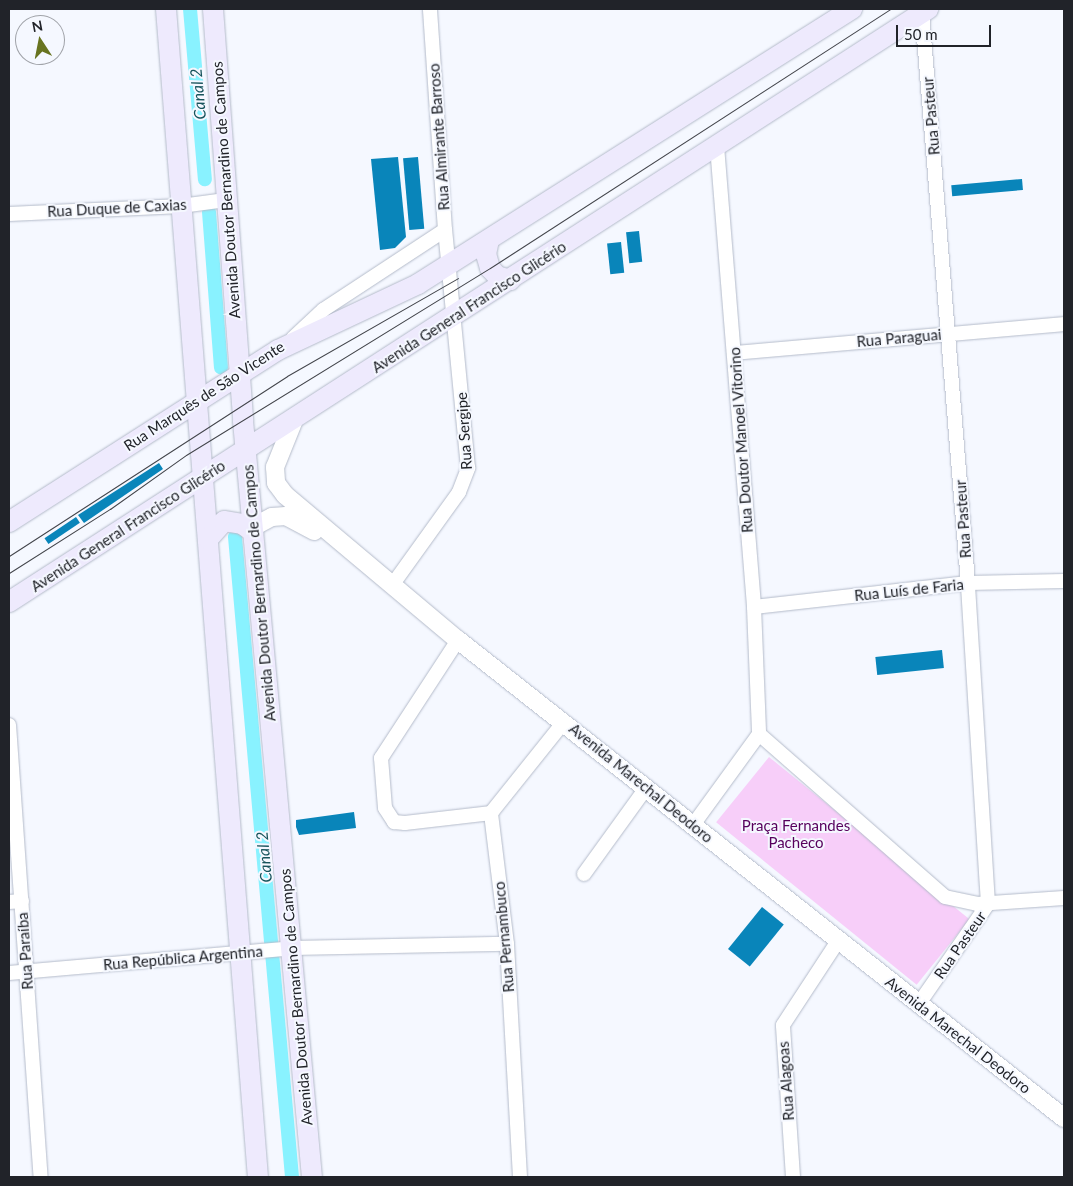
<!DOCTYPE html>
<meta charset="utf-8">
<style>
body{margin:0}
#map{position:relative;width:1073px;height:1186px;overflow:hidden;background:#f5f8ff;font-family:Lato,sans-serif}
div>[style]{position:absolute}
.green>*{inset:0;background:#f7cef9;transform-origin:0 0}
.canal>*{height:14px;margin:-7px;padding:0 7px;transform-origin:7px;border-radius:7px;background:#89f2ff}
.building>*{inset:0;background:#0985ba;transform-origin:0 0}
.roads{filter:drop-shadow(0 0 1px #b4bbca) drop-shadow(0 0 1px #b4bbca)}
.minor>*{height:14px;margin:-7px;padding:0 7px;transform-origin:7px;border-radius:7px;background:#fff}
.tertiary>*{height:18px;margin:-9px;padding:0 9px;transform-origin:9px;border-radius:9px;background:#fff}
.secondary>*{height:20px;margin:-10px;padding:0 10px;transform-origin:10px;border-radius:10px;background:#eeeafd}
.tram>*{height:1px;margin:-0.5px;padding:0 0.5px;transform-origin:0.5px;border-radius:0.5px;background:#42444a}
span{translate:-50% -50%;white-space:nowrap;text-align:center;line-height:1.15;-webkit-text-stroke:4px #f5f8ff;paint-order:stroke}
.street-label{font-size:15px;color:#212329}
.park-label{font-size:15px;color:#57005d}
.water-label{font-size:16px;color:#17545c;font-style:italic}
.frame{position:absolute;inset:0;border:10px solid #212329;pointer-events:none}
.north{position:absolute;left:15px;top:15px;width:50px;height:50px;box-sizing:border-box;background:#f5f8ff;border:1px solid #a0a3a9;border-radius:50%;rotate:349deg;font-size:14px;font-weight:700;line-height:20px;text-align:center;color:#212329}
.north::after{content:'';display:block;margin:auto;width:18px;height:22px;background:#687420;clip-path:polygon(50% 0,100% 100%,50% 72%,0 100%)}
.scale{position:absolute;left:896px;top:25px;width:95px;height:22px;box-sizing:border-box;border:2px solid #212329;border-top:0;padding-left:6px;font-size:15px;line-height:18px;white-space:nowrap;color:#212329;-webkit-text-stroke:4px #f5f8ff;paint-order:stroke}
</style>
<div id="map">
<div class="green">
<i style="left:769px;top:757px;width:258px;height:84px;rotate:39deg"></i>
</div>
<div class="canal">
<i style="left:190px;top:9px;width:171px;rotate:85deg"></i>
<i style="left:209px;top:212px;width:156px;rotate:85.6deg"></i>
<i style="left:235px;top:537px;width:643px;rotate:84.91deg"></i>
</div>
<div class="building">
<i style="clip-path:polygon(398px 157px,406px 237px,395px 248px,380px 250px,371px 159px)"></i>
<i style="left:418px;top:157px;width:72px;height:15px;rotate:85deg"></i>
<i style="left:1022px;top:179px;width:11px;height:71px;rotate:85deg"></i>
<i style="left:639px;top:231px;width:31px;height:13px;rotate:84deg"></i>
<i style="left:621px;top:242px;width:31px;height:14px;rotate:84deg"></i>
<i style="clip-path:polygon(159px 463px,163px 469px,84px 523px,78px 515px)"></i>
<i style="left:76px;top:517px;width:7px;height:38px;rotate:56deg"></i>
<i style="left:942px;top:650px;width:18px;height:67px;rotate:84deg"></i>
<i style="clip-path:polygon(354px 812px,356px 828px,299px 835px,296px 827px,296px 820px)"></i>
<i style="left:762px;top:907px;width:28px;height:54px;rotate:39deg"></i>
</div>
<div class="roads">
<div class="minor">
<i style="left:717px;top:146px;width:462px;rotate:85.4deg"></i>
<i style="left:754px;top:607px;width:127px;rotate:87.7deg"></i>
<i style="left:9px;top:214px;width:172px;rotate:-2.7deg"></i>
<i style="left:181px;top:206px;width:45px;rotate:-7.6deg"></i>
<i style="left:293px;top:338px;width:41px;rotate:-43deg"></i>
<i style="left:323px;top:310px;width:146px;rotate:-33.3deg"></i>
<i style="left:734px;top:353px;width:331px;rotate:-5deg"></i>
<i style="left:393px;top:584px;width:113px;rotate:-54.3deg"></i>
<i style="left:459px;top:492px;width:26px;rotate:-69deg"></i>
<i style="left:468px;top:468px;width:239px;rotate:-95.5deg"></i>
<i style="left:445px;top:230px;width:222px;rotate:-93.9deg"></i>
<i style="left:754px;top:607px;width:215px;rotate:-6.4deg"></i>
<i style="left:968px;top:583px;width:96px;rotate:-1.2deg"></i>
<i style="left:458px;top:640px;width:141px;rotate:123.1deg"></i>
<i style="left:381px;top:758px;width:50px;rotate:85.4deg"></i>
<i style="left:385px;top:808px;width:17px;rotate:57deg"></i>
<i style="left:394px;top:822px;width:11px;rotate:5deg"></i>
<i style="left:405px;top:823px;width:87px;rotate:-6.6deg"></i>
<i style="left:9px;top:725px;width:453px;rotate:86deg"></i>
<i style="left:693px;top:825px;width:112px;rotate:-54deg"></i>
<i style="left:759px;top:734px;width:247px;rotate:41.2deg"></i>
<i style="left:945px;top:897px;width:33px;rotate:12deg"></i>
<i style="left:977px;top:904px;width:87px;rotate:-3.9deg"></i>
<i style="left:584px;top:874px;width:106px;rotate:-54.2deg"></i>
<i style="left:9px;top:902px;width:13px;rotate:-4deg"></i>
<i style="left:9px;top:973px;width:284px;rotate:-5deg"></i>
<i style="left:292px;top:948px;width:215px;rotate:-1.1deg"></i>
<i style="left:918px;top:1005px;width:123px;rotate:-55.3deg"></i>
<i style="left:988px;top:904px;width:322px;rotate:-93.6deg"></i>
<i style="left:968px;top:583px;width:572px;rotate:-94.61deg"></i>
<i style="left:520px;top:1177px;width:233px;rotate:-93.2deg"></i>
<i style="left:507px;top:944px;width:132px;rotate:-97deg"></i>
<i style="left:491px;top:813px;width:117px;rotate:-51.3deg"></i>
<i style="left:793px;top:1177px;width:152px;rotate:-93.8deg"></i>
<i style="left:783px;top:1025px;width:100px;rotate:-56.8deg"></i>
</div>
<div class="tertiary">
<i style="left:294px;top:420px;width:51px;rotate:112deg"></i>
<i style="left:275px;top:467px;width:16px;rotate:86deg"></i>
<i style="left:276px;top:483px;width:15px;rotate:53deg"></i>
<i style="left:285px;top:495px;width:226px;rotate:40deg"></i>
<i style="left:458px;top:640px;width:772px;rotate:38.27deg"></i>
<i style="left:253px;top:527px;width:21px;rotate:-28deg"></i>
<i style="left:272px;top:517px;width:14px;rotate:-4deg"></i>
<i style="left:286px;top:516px;width:32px;rotate:28deg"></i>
</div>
<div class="secondary">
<i style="left:166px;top:9px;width:1172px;rotate:85.5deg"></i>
<i style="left:213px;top:9px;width:413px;rotate:85.8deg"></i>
<i style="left:243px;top:421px;width:759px;rotate:84.79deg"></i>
<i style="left:489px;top:240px;width:14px;rotate:102deg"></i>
<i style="left:486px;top:254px;width:15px;rotate:74deg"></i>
<i style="left:490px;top:268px;width:11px;rotate:49deg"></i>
<i style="left:497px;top:276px;width:14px;rotate:17deg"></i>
<i style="left:9px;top:522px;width:319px;rotate:-32.6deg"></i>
<i style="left:278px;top:350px;width:155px;rotate:-25.2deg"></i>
<i style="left:418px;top:284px;width:514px;rotate:-32.36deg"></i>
<i style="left:208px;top:539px;width:24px;rotate:-48deg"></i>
<i style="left:224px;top:521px;width:18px;rotate:9deg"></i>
<i style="left:242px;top:524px;width:14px;rotate:36deg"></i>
<i style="left:9px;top:602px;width:1094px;rotate:-32.83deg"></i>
</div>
</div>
<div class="tram">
<i style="left:9px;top:556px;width:331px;rotate:-32.9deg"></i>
<i style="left:287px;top:376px;width:197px;rotate:-29.8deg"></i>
<i style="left:9px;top:573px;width:120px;rotate:-32.4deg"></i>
<i style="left:110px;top:509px;width:93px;rotate:-35.4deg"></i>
<i style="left:186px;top:455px;width:357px;rotate:-31.6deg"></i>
<i style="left:490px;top:268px;width:477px;rotate:-32.9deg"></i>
</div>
<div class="street-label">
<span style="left:931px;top:116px;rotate:-95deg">Rua Pasteur</span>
<span style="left:439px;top:137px;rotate:-94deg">Rua Almirante Barroso</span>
<span style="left:226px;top:190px;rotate:-94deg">Avenida Doutor Bernardino de Campos</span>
<span style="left:117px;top:208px;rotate:-3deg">Rua Duque de Caxias</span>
<span style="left:469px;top:307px;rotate:-33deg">Avenida General Francisco Glicério</span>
<span style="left:899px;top:338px;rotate:-5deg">Rua Paraguai</span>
<span style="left:204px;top:396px;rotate:-33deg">Rua Marquês de São Vicente</span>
<span style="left:464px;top:431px;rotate:-94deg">Rua Sergipe</span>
<span style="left:741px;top:440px;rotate:-94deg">Rua Doutor Manoel Vitorino</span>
<span style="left:963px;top:519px;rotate:-94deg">Rua Pasteur</span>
<span style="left:128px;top:526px;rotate:-33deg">Avenida General Francisco Glicério</span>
<span style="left:909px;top:590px;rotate:-6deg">Rua Luís de Faria</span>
<span style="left:259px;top:593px;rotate:-95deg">Avenida Doutor Bernardino de Campos</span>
<span style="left:641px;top:783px;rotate:39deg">Avenida Marechal Deodoro</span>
<span style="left:504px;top:937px;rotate:-95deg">Rua Pernambuco</span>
<span style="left:960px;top:945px;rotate:-55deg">Rua Pasteur</span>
<span style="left:25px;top:951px;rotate:-94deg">Rua Paraíba</span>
<span style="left:183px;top:958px;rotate:-5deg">Rua República Argentina</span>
<span style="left:296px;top:997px;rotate:-95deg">Avenida Doutor Bernardino de Campos</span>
<span style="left:958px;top:1035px;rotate:38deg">Avenida Marechal Deodoro</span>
<span style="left:786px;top:1081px;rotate:-94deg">Rua Alagoas</span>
</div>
<div class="park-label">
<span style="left:796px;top:834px">Praça Fernandes<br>Pacheco</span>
</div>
<div class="water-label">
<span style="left:198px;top:94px;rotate:-95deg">Canal 2</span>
<span style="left:264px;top:857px;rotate:-95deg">Canal 2</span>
</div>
<div class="frame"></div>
<div class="north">N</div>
<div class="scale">50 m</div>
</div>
